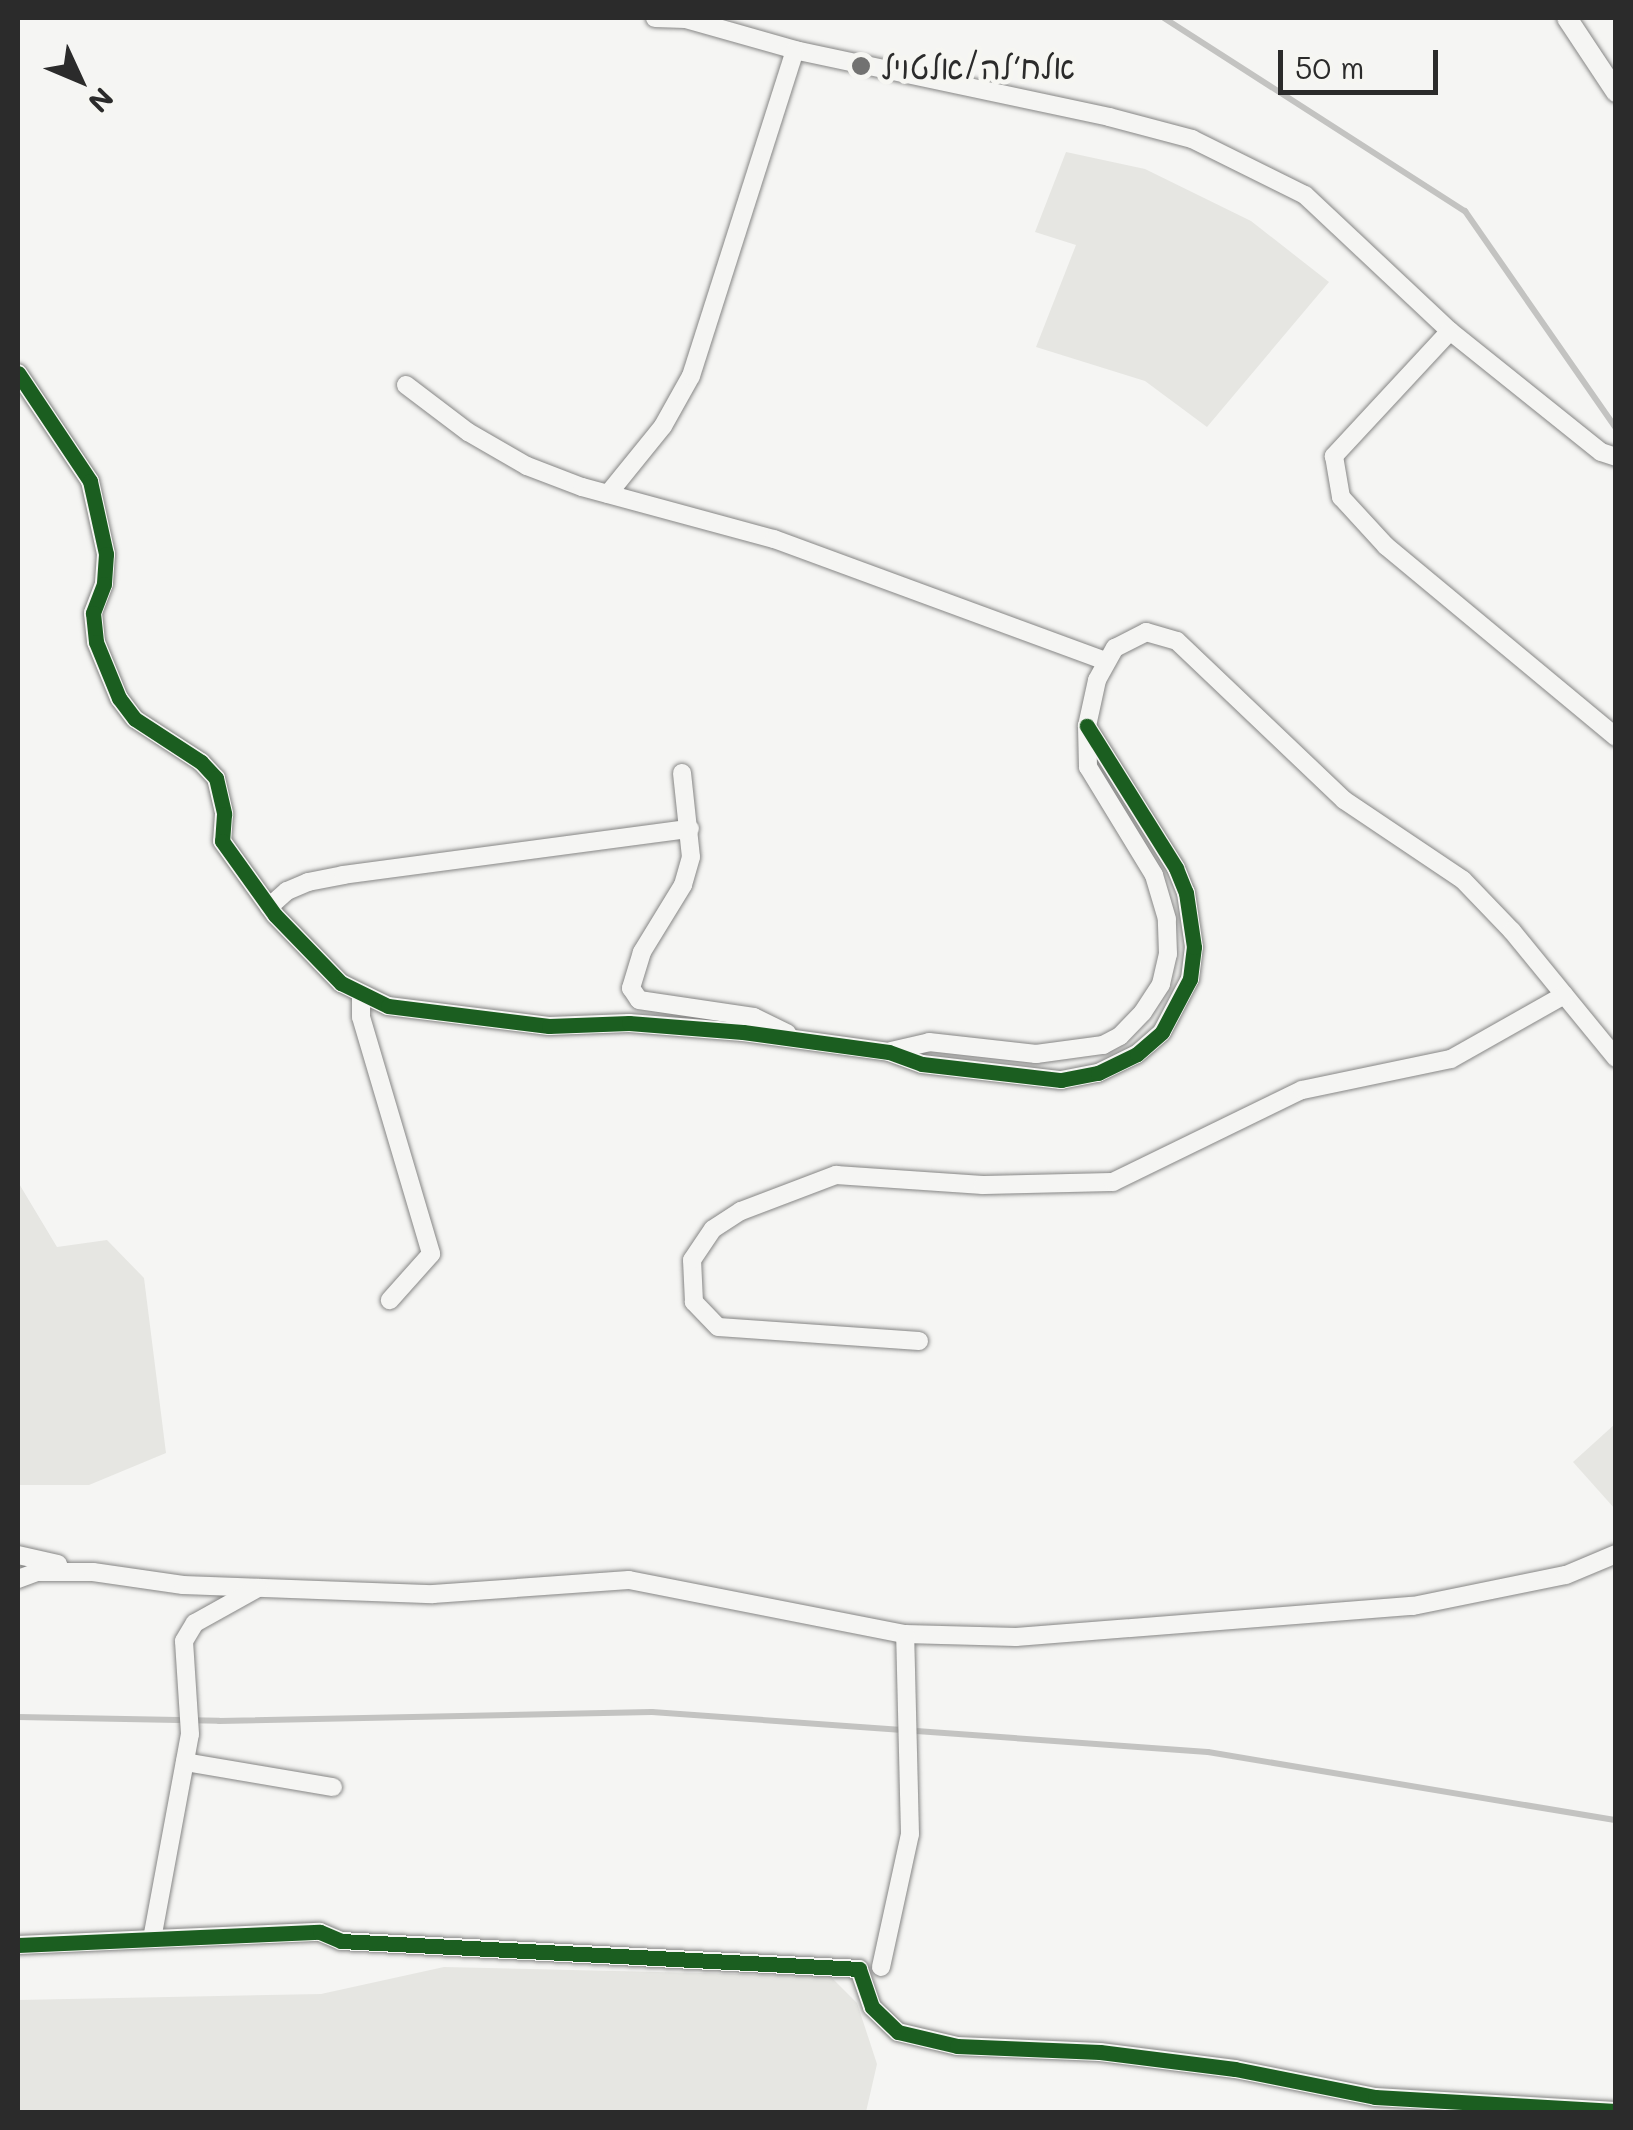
<!DOCTYPE html>
<meta charset="utf-8">
<style>
body{margin:0}
#map{position:relative;width:1633px;height:2130px;overflow:hidden;background:#f5f5f3;font-family:Mali,"Playpen Sans Hebrew",sans-serif}
div>[style]{position:absolute}
.green>*{inset:0;background:#e6e6e2}
.stream>*{height:6px;margin:-3px;padding:0 3px;transform-origin:3px;border-radius:3px;background:#c3c3c1}
.roads{filter:drop-shadow(0 0 2px #868685) drop-shadow(0 0 2px #868685)}
.minor>*{height:18px;margin:-9px;padding:0 9px;transform-origin:9px;border-radius:9px;background:#f5f5f3}
.tertiary>*{height:20px;margin:-10px;padding:0 10px;transform-origin:10px;border-radius:10px;background:#f5f5f3}
.cycleway>*{height:15px;margin:-7.5px;padding:0 7.5px;transform-origin:7.5px;border-radius:7.5px;background:#1b5e20}
.dots>*{width:28px;height:28px;translate:-50% -50%;box-sizing:border-box;border:5px solid #f6f6f2;border-radius:50%}
span{translate:-50% -50%;white-space:nowrap;text-align:center;line-height:1.15;-webkit-text-stroke:10px #f6f6f2;paint-order:stroke}
.poi-label{font-size:32px;color:#2b2b2b}
.left{translate:0 -50%;text-align:left}
.frame{position:absolute;inset:0;border:20px solid #2b2b2b;pointer-events:none}
.north{position:absolute;left:30px;top:30px;width:100px;height:100px;-webkit-text-stroke:8px #f6f6f2;paint-order:stroke;rotate:134deg;font-size:28px;font-weight:700;line-height:40px;text-align:center;color:#2b2b2b}
.north::after{content:'';display:block;margin:auto;width:35px;height:45px;background:#2b2b2b;clip-path:polygon(50% 0,100% 100%,50% 72%,0 100%)}
.scale{position:absolute;left:1278px;top:50px;width:160px;height:45px;box-sizing:border-box;border:5px solid #2b2b2b;border-top:0;padding-left:12px;font-size:30px;line-height:35px;white-space:nowrap;color:#2b2b2b;-webkit-text-stroke:8px #f6f6f2;paint-order:stroke}
</style>
<div id="map">
<div class="green">
<i style="clip-path:polygon(1066px 152px,1145px 169px,1251px 221px,1329px 282px,1207px 427px,1145px 381px,1036px 347px,1076px 245px,1035px 232px)"></i>
<i style="clip-path:polygon(18px 1182px,57px 1247px,107px 1240px,144px 1278px,166px 1453px,89px 1485px,18px 1485px)"></i>
<i style="clip-path:polygon(1615px 1424px,1615px 1509px,1573px 1462px)"></i>
<i style="clip-path:polygon(444px 1967px,830px 1976px,857px 2003px,877px 2064px,866px 2112px,18px 2112px,18px 2000px,321px 1994px)"></i>
</div>
<div class="stream">
<i style="left:1164px;top:18px;width:358px;rotate:32.7deg"></i>
<i style="left:1465px;top:211px;width:264px;rotate:55.2deg"></i>
<i style="left:18px;top:1717px;width:201px;rotate:1.1deg"></i>
<i style="left:219px;top:1721px;width:433px;rotate:-1.2deg"></i>
<i style="left:652px;top:1712px;width:557px;rotate:4.11deg"></i>
<i style="left:1208px;top:1752px;width:414px;rotate:9.5deg"></i>
</div>
<div class="roads">
<div class="minor">
<i style="left:655px;top:18px;width:31px;rotate:2deg"></i>
<i style="left:686px;top:19px;width:117px;rotate:15.8deg"></i>
<i style="left:799px;top:51px;width:317px;rotate:12deg"></i>
<i style="left:1109px;top:117px;width:86px;rotate:14.8deg"></i>
<i style="left:1192px;top:139px;width:126px;rotate:26.4deg"></i>
<i style="left:1305px;top:195px;width:199px;rotate:43.2deg"></i>
<i style="left:1450px;top:331px;width:193px;rotate:38.7deg"></i>
<i style="left:1601px;top:452px;width:16px;rotate:18deg"></i>
<i style="left:1450px;top:331px;width:171px;rotate:132.9deg"></i>
<i style="left:1334px;top:456px;width:42px;rotate:80.3deg"></i>
<i style="left:1341px;top:497px;width:67px;rotate:47.4deg"></i>
<i style="left:1386px;top:546px;width:299px;rotate:39.7deg"></i>
<i style="left:18px;top:373px;width:130px;rotate:56.3deg"></i>
<i style="left:90px;top:481px;width:75px;rotate:77.6deg"></i>
<i style="left:106px;top:554px;width:30px;rotate:94deg"></i>
<i style="left:104px;top:584px;width:31px;rotate:111deg"></i>
<i style="left:93px;top:613px;width:29px;rotate:84deg"></i>
<i style="left:96px;top:642px;width:61px;rotate:67.7deg"></i>
<i style="left:119px;top:698px;width:26px;rotate:53deg"></i>
<i style="left:135px;top:719px;width:79px;rotate:33.1deg"></i>
<i style="left:201px;top:762px;width:22px;rotate:47deg"></i>
<i style="left:216px;top:778px;width:37px;rotate:77deg"></i>
<i style="left:224px;top:814px;width:27px;rotate:94deg"></i>
<i style="left:222px;top:841px;width:91px;rotate:54.4deg"></i>
<i style="left:275px;top:915px;width:95px;rotate:45.9deg"></i>
<i style="left:341px;top:983px;width:52px;rotate:26.1deg"></i>
<i style="left:388px;top:1006px;width:162px;rotate:7.1deg"></i>
<i style="left:549px;top:1026px;width:80px;rotate:-2.1deg"></i>
<i style="left:629px;top:1023px;width:114px;rotate:4.5deg"></i>
<i style="left:743px;top:1032px;width:147px;rotate:7.8deg"></i>
<i style="left:889px;top:1052px;width:35px;rotate:20deg"></i>
<i style="left:922px;top:1064px;width:140px;rotate:6.6deg"></i>
<i style="left:1061px;top:1080px;width:38px;rotate:-11deg"></i>
<i style="left:1098px;top:1073px;width:43px;rotate:-26deg"></i>
<i style="left:1137px;top:1054px;width:33px;rotate:-41deg"></i>
<i style="left:1162px;top:1032px;width:60px;rotate:-62.2deg"></i>
<i style="left:1190px;top:979px;width:32px;rotate:-83deg"></i>
<i style="left:1194px;top:947px;width:55px;rotate:-98.4deg"></i>
<i style="left:1186px;top:893px;width:27px;rotate:-112deg"></i>
<i style="left:1176px;top:868px;width:168px;rotate:-122.1deg"></i>
<i style="left:406px;top:385px;width:78px;rotate:37.2deg"></i>
<i style="left:468px;top:432px;width:68px;rotate:30deg"></i>
<i style="left:527px;top:466px;width:59px;rotate:20.9deg"></i>
<i style="left:582px;top:487px;width:199px;rotate:15.2deg"></i>
<i style="left:774px;top:539px;width:354px;rotate:20.2deg"></i>
<i style="left:608px;top:494px;width:87px;rotate:-51deg"></i>
<i style="left:663px;top:426px;width:57px;rotate:-60.8deg"></i>
<i style="left:691px;top:376px;width:342px;rotate:-72.3deg"></i>
<i style="left:682px;top:773px;width:84px;rotate:83.9deg"></i>
<i style="left:691px;top:857px;width:29px;rotate:106deg"></i>
<i style="left:683px;top:885px;width:79px;rotate:121.5deg"></i>
<i style="left:642px;top:952px;width:38px;rotate:107deg"></i>
<i style="left:631px;top:988px;width:14px;rotate:56deg"></i>
<i style="left:639px;top:1000px;width:116px;rotate:8.4deg"></i>
<i style="left:754px;top:1017px;width:37px;rotate:26deg"></i>
<i style="left:269px;top:907px;width:24px;rotate:-42deg"></i>
<i style="left:287px;top:891px;width:23px;rotate:-23deg"></i>
<i style="left:308px;top:882px;width:36px;rotate:-11deg"></i>
<i style="left:343px;top:875px;width:350px;rotate:-7.6deg"></i>
<i style="left:361px;top:995px;width:22px;rotate:90deg"></i>
<i style="left:361px;top:1017px;width:247px;rotate:73.5deg"></i>
<i style="left:431px;top:1254px;width:62px;rotate:131.7deg"></i>
<i style="left:891px;top:1051px;width:39px;rotate:-13deg"></i>
<i style="left:929px;top:1042px;width:108px;rotate:6.4deg"></i>
<i style="left:1036px;top:1054px;width:68px;rotate:-7.7deg"></i>
<i style="left:1103px;top:1045px;width:19px;rotate:-28deg"></i>
<i style="left:1120px;top:1036px;width:33px;rotate:-46deg"></i>
<i style="left:1143px;top:1012px;width:33px;rotate:-57deg"></i>
<i style="left:1161px;top:984px;width:31px;rotate:-77deg"></i>
<i style="left:1168px;top:954px;width:35px;rotate:-92deg"></i>
<i style="left:1167px;top:919px;width:46px;rotate:-106.5deg"></i>
<i style="left:1154px;top:875px;width:127px;rotate:-121.4deg"></i>
<i style="left:1088px;top:767px;width:41px;rotate:-91.4deg"></i>
<i style="left:1087px;top:726px;width:47px;rotate:-77.7deg"></i>
<i style="left:1097px;top:680px;width:37px;rotate:-61deg"></i>
<i style="left:1115px;top:648px;width:35px;rotate:-27deg"></i>
<i style="left:1146px;top:632px;width:32px;rotate:16deg"></i>
<i style="left:1177px;top:641px;width:231px;rotate:43.6deg"></i>
<i style="left:1344px;top:800px;width:143px;rotate:33.9deg"></i>
<i style="left:1463px;top:880px;width:71px;rotate:46.1deg"></i>
<i style="left:1512px;top:931px;width:164px;rotate:50.7deg"></i>
<i style="left:919px;top:1341px;width:201px;rotate:-176deg"></i>
<i style="left:718px;top:1327px;width:35px;rotate:-134deg"></i>
<i style="left:694px;top:1302px;width:42px;rotate:-92.7deg"></i>
<i style="left:692px;top:1260px;width:37px;rotate:-56deg"></i>
<i style="left:713px;top:1229px;width:33px;rotate:-33deg"></i>
<i style="left:741px;top:1211px;width:102px;rotate:-20.8deg"></i>
<i style="left:836px;top:1175px;width:147px;rotate:3.9deg"></i>
<i style="left:983px;top:1185px;width:130px;rotate:-1.3deg"></i>
<i style="left:1113px;top:1182px;width:210px;rotate:-26deg"></i>
<i style="left:1302px;top:1090px;width:152px;rotate:-11.8deg"></i>
<i style="left:1451px;top:1059px;width:130px;rotate:-29.5deg"></i>
<i style="left:18px;top:1555px;width:41px;rotate:12.7deg"></i>
<i style="left:18px;top:1579px;width:20px;rotate:-20deg"></i>
<i style="left:37px;top:1572px;width:56px"></i>
<i style="left:93px;top:1572px;width:91px;rotate:8.2deg"></i>
<i style="left:183px;top:1585px;width:250px;rotate:2.1deg"></i>
<i style="left:433px;top:1594px;width:196px;rotate:-4.1deg"></i>
<i style="left:629px;top:1580px;width:281px;rotate:11.1deg"></i>
<i style="left:905px;top:1634px;width:111px;rotate:1.5deg"></i>
<i style="left:1016px;top:1637px;width:398px;rotate:-4.5deg"></i>
<i style="left:1413px;top:1606px;width:156px;rotate:-11.5deg"></i>
<i style="left:1566px;top:1575px;width:54px;rotate:-22.8deg"></i>
<i style="left:185px;top:1762px;width:150px;rotate:9.6deg"></i>
<i style="left:152px;top:1939px;width:208px;rotate:-79.5deg"></i>
<i style="left:190px;top:1734px;width:93px;rotate:-93.7deg"></i>
<i style="left:184px;top:1641px;width:21px;rotate:-59deg"></i>
<i style="left:195px;top:1623px;width:72px;rotate:-29.1deg"></i>
<i style="left:18px;top:1945px;width:302px;rotate:-2.5deg"></i>
<i style="left:320px;top:1932px;width:23px;rotate:23deg"></i>
<i style="left:341px;top:1941px;width:519px;rotate:3.09deg"></i>
<i style="left:859px;top:1969px;width:40px;rotate:71.1deg"></i>
<i style="left:872px;top:2007px;width:36px;rotate:44deg"></i>
<i style="left:898px;top:2032px;width:61px;rotate:13.3deg"></i>
<i style="left:957px;top:2046px;width:143px;rotate:2.4deg"></i>
<i style="left:1100px;top:2052px;width:136px;rotate:7.2deg"></i>
<i style="left:1235px;top:2069px;width:143px;rotate:11.3deg"></i>
<i style="left:1375px;top:2097px;width:241px;rotate:3.3deg"></i>
<i style="left:881px;top:1967px;width:136px;rotate:-77.7deg"></i>
<i style="left:910px;top:1834px;width:200px;rotate:-91.4deg"></i>
</div>
<div class="tertiary">
<i style="left:1567px;top:18px;width:89px;rotate:56.5deg"></i>
</div>
</div>
<div class="cycleway">
<i style="left:18px;top:373px;width:130px;rotate:56.3deg"></i>
<i style="left:90px;top:481px;width:75px;rotate:77.6deg"></i>
<i style="left:106px;top:554px;width:30px;rotate:94deg"></i>
<i style="left:104px;top:584px;width:31px;rotate:111deg"></i>
<i style="left:93px;top:613px;width:29px;rotate:84deg"></i>
<i style="left:96px;top:642px;width:61px;rotate:67.7deg"></i>
<i style="left:119px;top:698px;width:26px;rotate:53deg"></i>
<i style="left:135px;top:719px;width:79px;rotate:33.1deg"></i>
<i style="left:201px;top:762px;width:22px;rotate:47deg"></i>
<i style="left:216px;top:778px;width:37px;rotate:77deg"></i>
<i style="left:224px;top:814px;width:27px;rotate:94deg"></i>
<i style="left:222px;top:841px;width:91px;rotate:54.4deg"></i>
<i style="left:275px;top:915px;width:95px;rotate:45.9deg"></i>
<i style="left:341px;top:983px;width:52px;rotate:26.1deg"></i>
<i style="left:388px;top:1006px;width:162px;rotate:7.1deg"></i>
<i style="left:549px;top:1026px;width:80px;rotate:-2.1deg"></i>
<i style="left:629px;top:1023px;width:114px;rotate:4.5deg"></i>
<i style="left:743px;top:1032px;width:147px;rotate:7.8deg"></i>
<i style="left:889px;top:1052px;width:35px;rotate:20deg"></i>
<i style="left:922px;top:1064px;width:140px;rotate:6.6deg"></i>
<i style="left:1061px;top:1080px;width:38px;rotate:-11deg"></i>
<i style="left:1098px;top:1073px;width:43px;rotate:-26deg"></i>
<i style="left:1137px;top:1054px;width:33px;rotate:-41deg"></i>
<i style="left:1162px;top:1032px;width:60px;rotate:-62.2deg"></i>
<i style="left:1190px;top:979px;width:32px;rotate:-83deg"></i>
<i style="left:1194px;top:947px;width:55px;rotate:-98.4deg"></i>
<i style="left:1186px;top:893px;width:27px;rotate:-112deg"></i>
<i style="left:1176px;top:868px;width:168px;rotate:-122.1deg"></i>
<i style="left:18px;top:1945px;width:302px;rotate:-2.5deg"></i>
<i style="left:320px;top:1932px;width:23px;rotate:23deg"></i>
<i style="left:341px;top:1941px;width:519px;rotate:3.09deg"></i>
<i style="left:859px;top:1969px;width:40px;rotate:71.1deg"></i>
<i style="left:872px;top:2007px;width:36px;rotate:44deg"></i>
<i style="left:898px;top:2032px;width:61px;rotate:13.3deg"></i>
<i style="left:957px;top:2046px;width:143px;rotate:2.4deg"></i>
<i style="left:1100px;top:2052px;width:136px;rotate:7.2deg"></i>
<i style="left:1235px;top:2069px;width:143px;rotate:11.3deg"></i>
<i style="left:1375px;top:2097px;width:241px;rotate:3.3deg"></i>
</div>
<div class="dots">
<i style="left:861px;top:66px;background:#727271"></i>
</div>
<div class="poi-label">
<span class="left" style="left:881px;top:66px">אלח׳לה/אלטויל</span>
</div>
<div class="frame"></div>
<div class="north">N</div>
<div class="scale">50 m</div>
</div>
